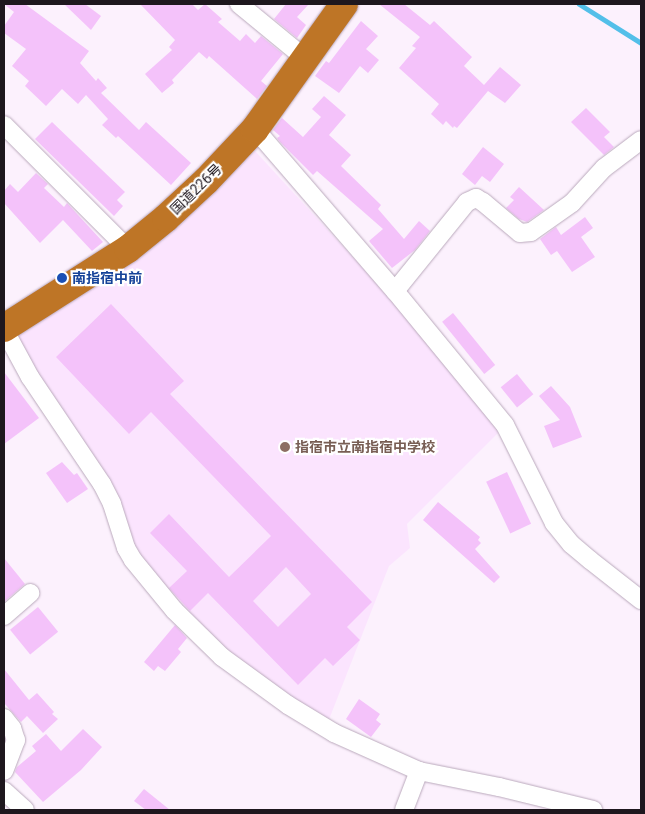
<!DOCTYPE html>
<meta charset="utf-8">
<style>
body{margin:0}
#map{position:relative;width:645px;height:814px;overflow:hidden;background:#fcf1fd;font-family:Roboto,"Noto Sans JP",sans-serif}
div>[style]{position:absolute}
.built>*{inset:0;background:#fbe4fe}
.stream>*{height:5px;margin:-2.5px;padding:0 2.5px;transform-origin:2.5px;border-radius:2.5px;background:#53bfe9}
.building>*{inset:0;background:#f4c2fa;transform-origin:0 0}
.roads{filter:drop-shadow(0 0 1px #baa9bc) drop-shadow(0 0 1px #baa9bc)}
.street>*{height:18px;margin:-9px;padding:0 9px;transform-origin:9px;border-radius:9px;background:#fff}
.highway>*{height:28px;margin:-14px;padding:0 14px;transform-origin:14px;border-radius:14px;background:#be7526}
.dots>*{width:14px;height:14px;translate:-50% -50%;box-sizing:border-box;border:2px solid #fff;border-radius:50%}
span{translate:-50% -50%;white-space:nowrap;text-align:center;line-height:1.15;-webkit-text-stroke:4.5px #fff;paint-order:stroke}
.street-label{font-size:14px;color:#1e171e}
.transit-label{font-size:14px;color:#164399;font-weight:700}
.left{translate:0 -50%;text-align:left}
.education-label{font-size:14px;color:#785e54;font-weight:700}
.frame{position:absolute;inset:0;border:5px solid #1e171e;pointer-events:none}
</style>
<div id="map">
<div class="built">
<i style="clip-path:polygon(255px 151px,397px 305px,499px 432px,407px 524px,410px 548px,389px 566px,328px 722px,239px 662px,195px 623px,132px 547px,29px 363px,17px 337px,179px 222px)"></i>
</div>
<div class="stream">
<i style="left:579px;top:4px;width:73px;rotate:32.2deg"></i>
</div>
<div class="building">
<i style="clip-path:polygon(4px 4px,25px 4px,89px 51px,80px 63px,96px 81px,98px 78px,107px 88px,101px 93px,139px 130px,146px 122px,191px 163px,171px 185px,118px 136px,116px 138px,102px 125px,108px 119px,86px 95px,78px 104px,62px 89px,46px 106px,25px 86px,29px 81px,12px 66px,26px 49px,4px 33px,4px 26px,14px 12px)"></i>
<i style="clip-path:polygon(64px 4px,85px 4px,101px 16px,91px 30px)"></i>
<i style="clip-path:polygon(140px 4px,192px 4px,198px 10px,205px 4px,222px 19px,218px 22px,240px 41px,246px 34px,255px 43px,261px 36px,283px 54px,261px 81px,267px 86px,257px 99px,209px 56px,207px 59px,199px 52px,172px 80px,174px 83px,162px 93px,145px 74px,172px 50px,169px 47px,175px 40px)"></i>
<i style="clip-path:polygon(286px 4px,309px 4px,297px 17px,306px 25px,297px 38px,274px 19px)"></i>
<i style="clip-path:polygon(379px 4px,404px 4px,430px 25px,434px 21px,472px 57px,464px 66px,484px 85px,500px 67px,521px 85px,505px 103px,488px 91px,457px 128px,454px 126px,453px 128px,446px 121px,443px 125px,431px 114px,439px 104px,399px 68px,416px 48px,412px 46px,420px 37px)"></i>
<i style="clip-path:polygon(361px 21px,378px 36px,366px 49px,379px 60px,368px 73px,360px 66px,339px 93px,315px 76px,326px 61px,329px 63px)"></i>
<i style="clip-path:polygon(324px 96px,346px 115px,329px 135px,351px 155px,341px 166px,381px 205px,378px 209px,404px 239px,419px 221px,430px 231px,415px 250px,392px 268px,369px 241px,383px 229px,317px 171px,313px 175px,280px 142px,277px 138px,280px 136px,273px 130px,282px 118px,303px 137px,321px 117px,312px 109px)"></i>
<i style="clip-path:polygon(586px 108px,610px 132px,604px 137px,614px 147px,604px 155px,571px 122px)"></i>
<i style="clip-path:polygon(52px 122px,125px 192px,117px 200px,123px 206px,114px 216px,35px 139px)"></i>
<i style="clip-path:polygon(483px 147px,504px 164px,490px 182px,482px 176px,475px 185px,462px 174px)"></i>
<i style="clip-path:polygon(36px 173px,48px 184px,44px 188px,64px 207px,67px 203px,103px 242px,92px 251px,63px 220px,40px 243px,4px 203px,4px 191px,10px 184px,18px 192px)"></i>
<i style="clip-path:polygon(519px 187px,544px 210px,527px 222px,519px 219px,506px 208px,514px 200px,510px 197px)"></i>
<i style="clip-path:polygon(585px 217px,593px 228px,581px 237px,595px 257px,572px 272px,557px 251px,551px 255px,540px 239px,556px 227px,561px 235px)"></i>
<i style="clip-path:polygon(evenodd,111px 304px,184px 381px,170px 394px,372px 602px,347px 627px,360px 640px,333px 666px,325px 658px,298px 685px,208px 593px,190px 611px,169px 588px,187px 571px,150px 533px,169px 514px,229px 577px,271px 536px,151px 412px,129px 434px,56px 357px,111px 304px,286px 567px,311px 594px,278px 627px,253px 601px,286px 567px)"></i>
<i style="left:453px;top:313px;width:67px;height:14px;rotate:51deg"></i>
<i style="clip-path:polygon(4px 372px,39px 418px,4px 444px)"></i>
<i style="left:517px;top:374px;width:26px;height:21px;rotate:51deg"></i>
<i style="clip-path:polygon(551px 386px,570px 407px,582px 437px,553px 448px,544px 426px,560px 420px,539px 396px)"></i>
<i style="clip-path:polygon(62px 462px,74px 475px,77px 473px,88px 489px,67px 503px,46px 473px)"></i>
<i style="left:507px;top:472px;width:57px;height:23px;rotate:65deg"></i>
<i style="clip-path:polygon(438px 502px,480px 537px,478px 540px,481px 543px,475px 549px,500px 577px,494px 583px,423px 520px)"></i>
<i style="clip-path:polygon(4px 558px,25px 584px,4px 602px)"></i>
<i style="left:38px;top:607px;width:32px;height:36px;rotate:51deg"></i>
<i style="clip-path:polygon(175px 625px,187px 638px,178px 649px,181px 652px,165px 671px,158px 666px,154px 671px,144px 662px)"></i>
<i style="clip-path:polygon(4px 669px,29px 700px,37px 693px,54px 712px,52px 714px,58px 719px,43px 733px,27px 716px,21px 722px,4px 703px)"></i>
<i style="clip-path:polygon(359px 699px,380px 714px,376px 720px,381px 724px,371px 737px,346px 719px)"></i>
<i style="clip-path:polygon(83px 729px,102px 747px,81px 770px,43px 802px,15px 772px,17px 767px,36px 751px,32px 746px,46px 734px,61px 751px)"></i>
<i style="clip-path:polygon(144px 789px,170px 810px,146px 810px,134px 801px)"></i>
</div>
<div class="roads">
<div class="street">
<i style="left:239px;top:4px;width:87px;rotate:39.4deg"></i>
<i style="left:4px;top:125px;width:175px;rotate:45deg"></i>
<i style="left:255px;top:129px;width:214px;rotate:49.2deg"></i>
<i style="left:395px;top:291px;width:173px;rotate:50.6deg"></i>
<i style="left:505px;top:425px;width:110px;rotate:63.4deg"></i>
<i style="left:554px;top:523px;width:27px;rotate:51deg"></i>
<i style="left:571px;top:544px;width:25px;rotate:40deg"></i>
<i style="left:590px;top:560px;width:65px;rotate:38.1deg"></i>
<i style="left:395px;top:291px;width:114px;rotate:-51deg"></i>
<i style="left:467px;top:202px;width:10px;rotate:-24deg"></i>
<i style="left:476px;top:198px;width:8px;rotate:30deg"></i>
<i style="left:483px;top:202px;width:48px;rotate:40deg"></i>
<i style="left:520px;top:233px;width:11px;rotate:-5deg"></i>
<i style="left:531px;top:232px;width:50px;rotate:-35.3deg"></i>
<i style="left:572px;top:203px;width:47px;rotate:-47.6deg"></i>
<i style="left:604px;top:168px;width:46px;rotate:-37.1deg"></i>
<i style="left:4px;top:329px;width:55px;rotate:61.6deg"></i>
<i style="left:30px;top:377px;width:129px;rotate:56.1deg"></i>
<i style="left:102px;top:484px;width:22px;rotate:63deg"></i>
<i style="left:112px;top:504px;width:46px;rotate:72.3deg"></i>
<i style="left:126px;top:548px;width:14px;rotate:60deg"></i>
<i style="left:133px;top:560px;width:65px;rotate:50.6deg"></i>
<i style="left:174px;top:610px;width:67px;rotate:44.4deg"></i>
<i style="left:222px;top:657px;width:82px;rotate:36deg"></i>
<i style="left:288px;top:705px;width:54px;rotate:31.3deg"></i>
<i style="left:334px;top:733px;width:93px;rotate:24.1deg"></i>
<i style="left:419px;top:771px;width:82px;rotate:11.3deg"></i>
<i style="left:499px;top:787px;width:97px;rotate:13.7deg"></i>
<i style="left:4px;top:616px;width:35px;rotate:-41deg"></i>
<i style="left:4px;top:718px;width:13px;rotate:51deg"></i>
<i style="left:12px;top:728px;width:13px;rotate:72deg"></i>
<i style="left:16px;top:740px;width:33px;rotate:111deg"></i>
<i style="left:4px;top:791px;width:28px;rotate:42deg"></i>
<i style="left:404px;top:810px;width:42px;rotate:-69deg"></i>
</div>
<div class="highway">
<i style="left:4px;top:328px;width:147px;rotate:-32.5deg"></i>
<i style="left:128px;top:249px;width:49px;rotate:-39.2deg"></i>
<i style="left:166px;top:218px;width:54px;rotate:-42.8deg"></i>
<i style="left:206px;top:181px;width:71px;rotate:-46.7deg"></i>
<i style="left:255px;top:129px;width:153px;rotate:-54.5deg"></i>
</div>
</div>
<div class="dots">
<i style="left:62px;top:278px;background:#1a4fb4"></i>
<i style="left:285px;top:447px;background:#8d6e63"></i>
</div>
<div class="street-label">
<span style="left:196px;top:189px;rotate:-44deg">国道226号</span>
</div>
<div class="transit-label">
<span class="left" style="left:72px;top:278px">南指宿中前</span>
</div>
<div class="education-label">
<span class="left" style="left:295px;top:447px">指宿市立南指宿中学校</span>
</div>
<div class="frame"></div>
</div>
